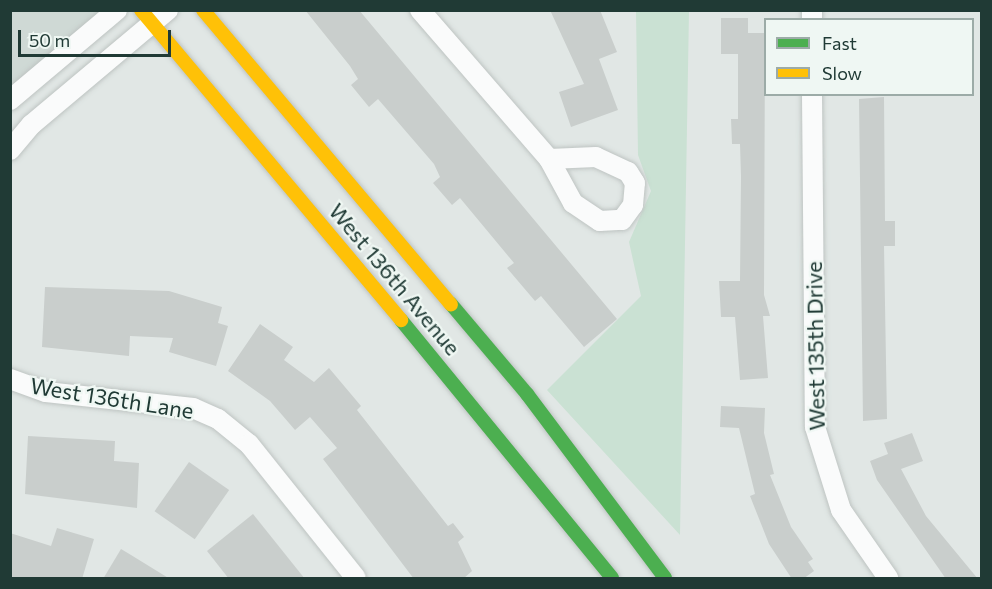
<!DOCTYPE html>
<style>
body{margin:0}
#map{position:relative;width:992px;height:589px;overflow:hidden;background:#e1e7e5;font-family:Commissioner,sans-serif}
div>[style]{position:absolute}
.built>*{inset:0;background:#cfd9d5}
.green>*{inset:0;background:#cae1d3}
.building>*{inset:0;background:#c9cecc;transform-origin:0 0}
.roads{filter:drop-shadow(0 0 2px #bec4c2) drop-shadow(0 0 2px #bec4c2)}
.street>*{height:20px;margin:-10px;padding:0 10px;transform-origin:10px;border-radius:10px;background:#fafbfb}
.fast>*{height:14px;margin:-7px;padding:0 7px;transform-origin:7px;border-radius:7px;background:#4caf50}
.slow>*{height:14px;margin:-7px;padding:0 7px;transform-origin:7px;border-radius:7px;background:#ffc107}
span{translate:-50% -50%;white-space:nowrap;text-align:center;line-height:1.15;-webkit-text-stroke:4.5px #eff7f3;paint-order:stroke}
.street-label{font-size:22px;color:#203a35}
.frame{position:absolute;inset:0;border:12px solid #203a35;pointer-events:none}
.legend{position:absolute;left:764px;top:18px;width:210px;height:78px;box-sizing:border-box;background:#eff7f3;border:2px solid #9caba7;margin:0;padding:8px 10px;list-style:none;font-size:18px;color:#203a35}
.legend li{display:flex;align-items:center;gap:12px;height:30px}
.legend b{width:30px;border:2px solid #9caba7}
.scale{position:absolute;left:18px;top:30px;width:153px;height:27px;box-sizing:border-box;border:3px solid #203a35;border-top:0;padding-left:8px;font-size:18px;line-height:21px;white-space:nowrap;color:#203a35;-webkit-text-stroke:4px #eff7f3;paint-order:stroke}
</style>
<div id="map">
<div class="built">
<i style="clip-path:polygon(11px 11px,96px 11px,106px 18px,11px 100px)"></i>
</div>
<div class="green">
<i style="clip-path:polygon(636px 11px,689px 11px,680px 535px,547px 390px,641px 296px,629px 242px,651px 191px,638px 155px)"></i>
</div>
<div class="building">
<i style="clip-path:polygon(305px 10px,359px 10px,617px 319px,584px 347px,541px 296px,535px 301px,507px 268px,514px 263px,460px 198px,452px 205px,433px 183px,440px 177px,434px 164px,378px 99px,369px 107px,351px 85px,358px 79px,350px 66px)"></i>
<i style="clip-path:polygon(550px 10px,600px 10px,617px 52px,599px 59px,618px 110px,571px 127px,559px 92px,584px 84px)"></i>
<i style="clip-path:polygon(721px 18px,748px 18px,748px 33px,765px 33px,764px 295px,770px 316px,763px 316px,768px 378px,740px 380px,735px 317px,721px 317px,719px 281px,740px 281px,741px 176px,740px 144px,732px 144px,731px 119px,738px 119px,738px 54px,721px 54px)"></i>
<i style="clip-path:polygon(884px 97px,885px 221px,895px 221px,895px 246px,884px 246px,887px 419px,863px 421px,859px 99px)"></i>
<i style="clip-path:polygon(45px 287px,169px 291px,222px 307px,218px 323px,228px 326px,216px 366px,169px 352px,173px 338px,130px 336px,129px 356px,42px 347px)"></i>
<i style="clip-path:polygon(260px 324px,293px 347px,284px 360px,314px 382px,329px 368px,361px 406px,357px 410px,448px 526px,453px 523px,464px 537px,458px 542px,472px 571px,463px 579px,414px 579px,323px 459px,337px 448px,310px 417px,295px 430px,270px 401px,228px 371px)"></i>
<i style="clip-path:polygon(721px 406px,765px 408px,764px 433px,774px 474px,770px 475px,791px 527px,813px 559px,808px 562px,814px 571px,803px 579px,792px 579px,769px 544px,750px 496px,755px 494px,739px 428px,720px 427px)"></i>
<i style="clip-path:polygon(912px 433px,923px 461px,901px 469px,926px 516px,978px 579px,946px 579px,877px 480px,870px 461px,888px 454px,884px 443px)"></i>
<i style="clip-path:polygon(28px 436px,115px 441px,114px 461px,139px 463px,137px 508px,25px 494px)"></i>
<i style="left:189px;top:462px;width:49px;height:60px;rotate:35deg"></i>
<i style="clip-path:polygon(253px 514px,305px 579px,229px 579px,207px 551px)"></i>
<i style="clip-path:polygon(57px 528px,94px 539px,82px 579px,10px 579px,10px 533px,51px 546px)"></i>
<i style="clip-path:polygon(121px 549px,131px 555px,170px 579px,103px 579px)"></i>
</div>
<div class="roads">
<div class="street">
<i style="left:420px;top:10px;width:197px;rotate:49.1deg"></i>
<i style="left:549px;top:159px;width:50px;rotate:61.4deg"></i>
<i style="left:573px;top:203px;width:32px;rotate:34deg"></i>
<i style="left:600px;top:221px;width:22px;rotate:-3deg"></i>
<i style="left:622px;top:220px;width:19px;rotate:-54deg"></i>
<i style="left:633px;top:205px;width:22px;rotate:-85deg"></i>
<i style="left:635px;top:183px;width:13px;rotate:-122deg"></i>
<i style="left:628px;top:172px;width:35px;rotate:-155deg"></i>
<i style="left:596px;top:157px;width:47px;rotate:177.6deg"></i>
<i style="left:812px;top:20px;width:10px;rotate:-90deg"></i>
<i style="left:812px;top:94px;width:333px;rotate:89.5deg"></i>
<i style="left:815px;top:427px;width:87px;rotate:72.6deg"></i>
<i style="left:841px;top:510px;width:83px;rotate:55.3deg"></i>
<i style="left:10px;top:100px;width:140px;rotate:-40.1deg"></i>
<i style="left:10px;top:150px;width:33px;rotate:-50deg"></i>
<i style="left:31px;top:125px;width:179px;rotate:-40deg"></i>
<i style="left:10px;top:379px;width:38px;rotate:20deg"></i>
<i style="left:46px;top:392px;width:148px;rotate:6.2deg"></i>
<i style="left:193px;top:408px;width:27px;rotate:24deg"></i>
<i style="left:218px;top:419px;width:40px;rotate:39deg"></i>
<i style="left:249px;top:444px;width:171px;rotate:51.4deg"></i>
</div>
<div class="fast">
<i style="left:451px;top:304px;width:118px;rotate:49.8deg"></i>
<i style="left:527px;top:394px;width:230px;rotate:53.1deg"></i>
<i style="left:401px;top:320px;width:333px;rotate:50.7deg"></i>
</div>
<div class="slow">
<i style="left:141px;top:10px;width:405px;rotate:50deg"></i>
<i style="left:203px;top:10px;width:385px;rotate:49.9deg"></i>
</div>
</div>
<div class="street-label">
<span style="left:395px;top:279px;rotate:50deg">West 136th Avenue</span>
<span style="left:815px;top:346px;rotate:-91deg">West 135th Drive</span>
<span style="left:112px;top:398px;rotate:9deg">West 136th Lane</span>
</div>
<div class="frame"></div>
<ul class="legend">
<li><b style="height:8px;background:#4caf50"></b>Fast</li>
<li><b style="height:8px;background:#ffc107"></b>Slow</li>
</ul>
<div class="scale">50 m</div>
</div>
